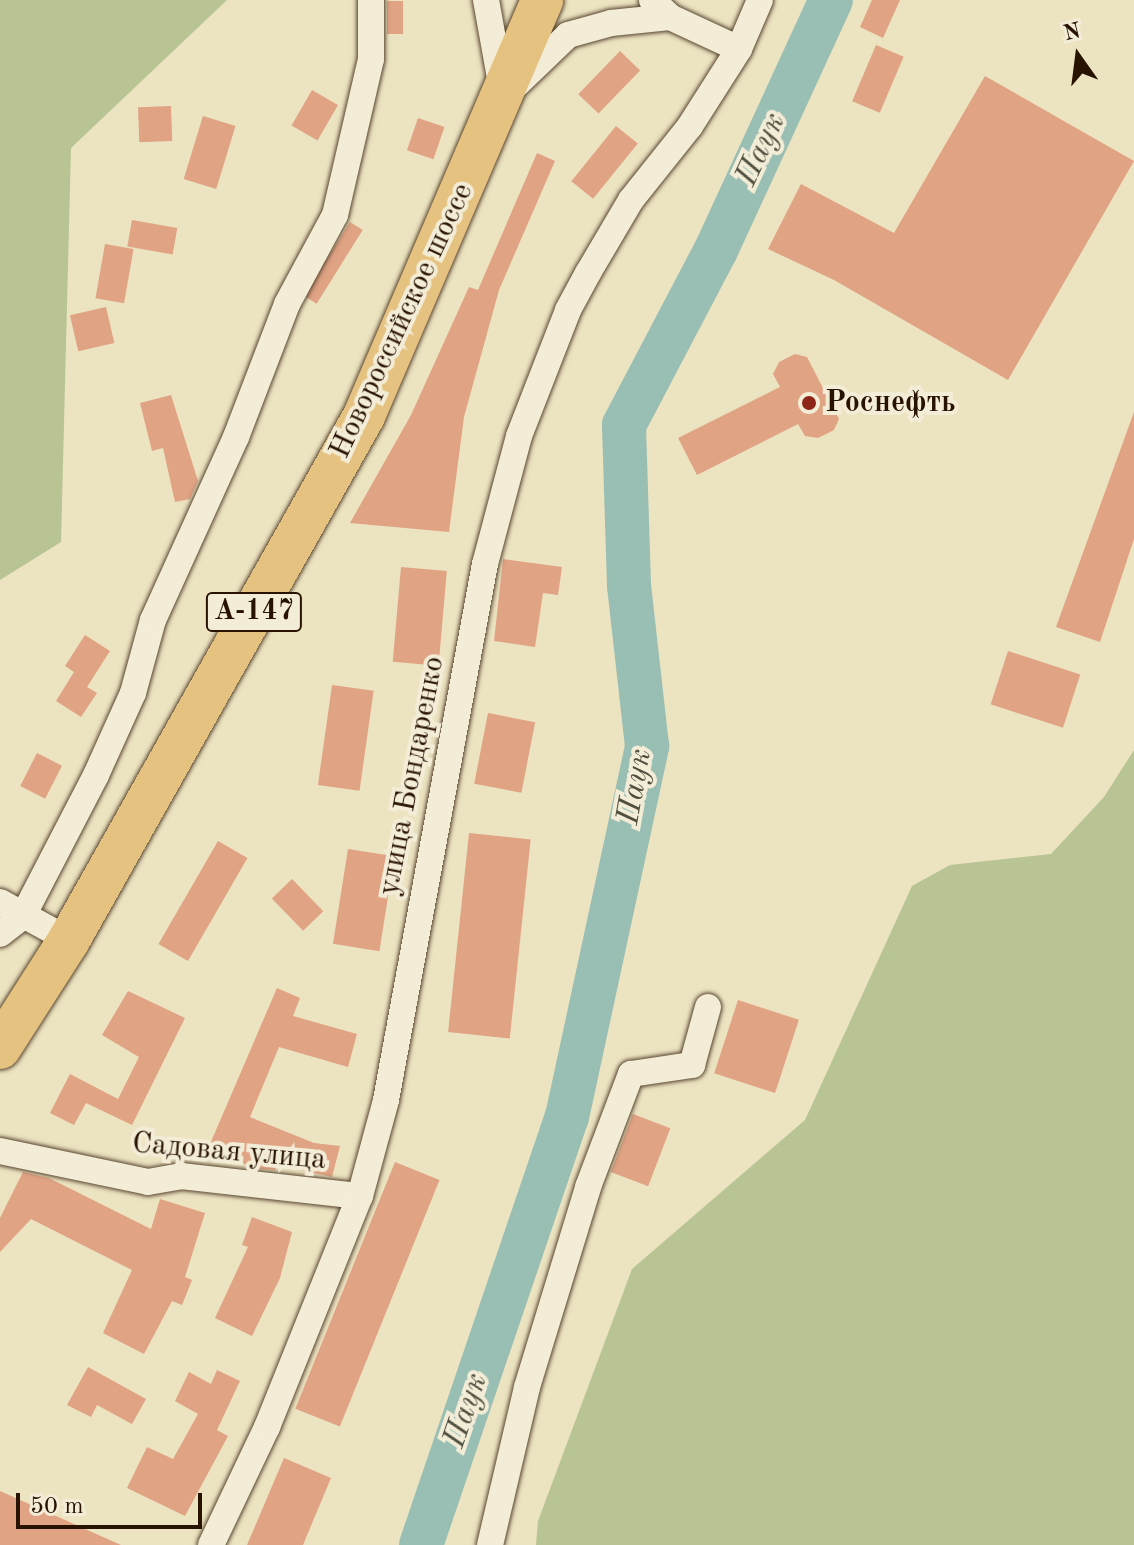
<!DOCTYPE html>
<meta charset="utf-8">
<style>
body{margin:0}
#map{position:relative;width:1134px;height:1545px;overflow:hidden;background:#ece3c1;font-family:"Old Standard TT",serif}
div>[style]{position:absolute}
.green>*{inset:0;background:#b8c493}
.river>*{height:44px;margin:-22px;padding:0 22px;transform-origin:22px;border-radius:22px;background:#99beb4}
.building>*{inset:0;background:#e0a384;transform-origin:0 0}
.roads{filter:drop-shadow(0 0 2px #594630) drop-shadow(0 0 2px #594630)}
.minor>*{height:26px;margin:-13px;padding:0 13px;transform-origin:13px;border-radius:13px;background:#f3edd7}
.trunk>*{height:42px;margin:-21px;padding:0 21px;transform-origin:21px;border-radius:21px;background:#e6c280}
.dots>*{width:22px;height:22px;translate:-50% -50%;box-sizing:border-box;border:4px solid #f3edd7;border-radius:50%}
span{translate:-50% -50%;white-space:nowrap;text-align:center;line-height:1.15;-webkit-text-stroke:8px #f3edd7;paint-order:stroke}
.shield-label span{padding:2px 6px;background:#f3edd7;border:2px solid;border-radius:6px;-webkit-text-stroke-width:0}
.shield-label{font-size:28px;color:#281200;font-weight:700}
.street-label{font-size:30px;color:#281200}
.poi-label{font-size:30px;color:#281200;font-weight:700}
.left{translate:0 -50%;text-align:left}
.water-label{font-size:32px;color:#504e3f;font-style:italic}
.north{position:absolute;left:1038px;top:16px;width:80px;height:80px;-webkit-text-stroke:6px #f3edd7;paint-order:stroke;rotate:346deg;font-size:22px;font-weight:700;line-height:32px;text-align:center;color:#281200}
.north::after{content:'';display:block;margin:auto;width:28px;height:36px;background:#281200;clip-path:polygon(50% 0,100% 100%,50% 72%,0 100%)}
.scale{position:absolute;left:16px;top:1493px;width:186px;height:36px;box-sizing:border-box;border:4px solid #281200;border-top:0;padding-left:10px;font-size:24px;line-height:28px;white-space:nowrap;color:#281200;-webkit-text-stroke:6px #f3edd7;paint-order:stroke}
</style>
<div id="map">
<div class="green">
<i style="clip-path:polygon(0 0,227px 0,71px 148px,61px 542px,0 580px)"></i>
<i style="clip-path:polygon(1134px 750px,1134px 1545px,536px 1545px,538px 1521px,632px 1269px,805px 1120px,912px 886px,950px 865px,1051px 854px,1104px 797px)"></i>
</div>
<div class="river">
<i style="left:421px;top:1545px;width:452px;rotate:-71.2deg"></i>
<i style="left:567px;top:1117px;width:380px;rotate:-77.8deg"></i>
<i style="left:647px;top:746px;width:162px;rotate:-96.4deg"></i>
<i style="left:629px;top:585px;width:160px;rotate:-91.8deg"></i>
<i style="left:624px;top:425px;width:198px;rotate:-62.3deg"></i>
<i style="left:716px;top:250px;width:275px;rotate:-65.3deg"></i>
</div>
<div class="building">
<i style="clip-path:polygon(872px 0,900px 0,883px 38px,860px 27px)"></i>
<i style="left:387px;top:1px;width:16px;height:33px"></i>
<i style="left:876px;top:45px;width:30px;height:61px;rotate:23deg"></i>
<i style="left:620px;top:51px;width:28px;height:60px;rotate:44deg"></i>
<i style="clip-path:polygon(985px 76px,1134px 161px,1008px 380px,834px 280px,768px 249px,801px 184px,894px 233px)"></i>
<i style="left:312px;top:90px;width:30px;height:41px;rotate:30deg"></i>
<i style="left:171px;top:106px;width:35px;height:33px;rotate:88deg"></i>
<i style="left:203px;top:116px;width:34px;height:66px;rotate:17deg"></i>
<i style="left:418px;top:118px;width:28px;height:34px;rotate:19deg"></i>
<i style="left:616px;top:126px;width:28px;height:71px;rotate:39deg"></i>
<i style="clip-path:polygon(537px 153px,555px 161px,499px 290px,464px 417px,449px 532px,350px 523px,411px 415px,469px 287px,478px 290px)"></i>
<i style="left:132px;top:220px;width:46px;height:27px;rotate:10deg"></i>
<i style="left:350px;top:222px;width:15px;height:87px;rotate:32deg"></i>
<i style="left:105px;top:244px;width:29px;height:55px;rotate:10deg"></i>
<i style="left:106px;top:307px;width:37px;height:37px;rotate:77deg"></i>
<i style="clip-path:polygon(795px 354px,807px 357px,839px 419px,834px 430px,818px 438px,805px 436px,798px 424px,697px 475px,678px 438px,780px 387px,773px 374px,779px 362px)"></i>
<i style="clip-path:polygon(171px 395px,198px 481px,190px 499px,175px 502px,163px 448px,152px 451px,140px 403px)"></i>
<i style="clip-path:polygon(1134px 412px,1134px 539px,1100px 642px,1056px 627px)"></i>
<i style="clip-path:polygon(503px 559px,562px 567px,558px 595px,543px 593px,535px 647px,494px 641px)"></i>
<i style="left:401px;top:567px;width:46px;height:95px;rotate:5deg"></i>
<i style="clip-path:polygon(85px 635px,110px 651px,87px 687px,97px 693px,81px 717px,56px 701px,74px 672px,65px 666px)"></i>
<i style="left:1008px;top:651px;width:76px;height:56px;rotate:18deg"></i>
<i style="left:332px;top:685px;width:42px;height:101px;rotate:8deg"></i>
<i style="left:488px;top:713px;width:48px;height:72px;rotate:11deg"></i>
<i style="left:37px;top:753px;width:28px;height:37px;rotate:27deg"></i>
<i style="left:469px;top:833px;width:62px;height:200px;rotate:6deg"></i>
<i style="left:218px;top:841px;width:34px;height:119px;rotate:30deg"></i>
<i style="left:348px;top:849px;width:47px;height:96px;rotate:9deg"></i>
<i style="left:292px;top:879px;width:45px;height:28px;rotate:46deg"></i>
<i style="clip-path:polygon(277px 988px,300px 998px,293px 1016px,357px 1034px,348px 1067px,279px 1047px,250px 1117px,314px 1143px,340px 1146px,332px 1177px,277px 1165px,275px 1170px,259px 1169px,207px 1151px)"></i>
<i style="clip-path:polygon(128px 991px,185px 1018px,132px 1125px,86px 1103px,74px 1125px,50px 1113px,70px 1074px,118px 1099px,139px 1057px,102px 1035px)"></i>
<i style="left:738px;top:1000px;width:64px;height:77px;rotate:18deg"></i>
<i style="left:633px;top:1114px;width:40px;height:62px;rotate:21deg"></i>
<i style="left:395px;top:1162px;width:48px;height:266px;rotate:22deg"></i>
<i style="clip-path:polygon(23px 1172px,49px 1178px,151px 1229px,160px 1199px,205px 1213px,185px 1277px,192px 1280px,182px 1305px,172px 1301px,144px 1354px,103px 1333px,132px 1270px,31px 1219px,0 1252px,0 1218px)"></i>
<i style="clip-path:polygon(252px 1217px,292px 1232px,280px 1278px,252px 1336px,215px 1318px,248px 1247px,242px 1245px)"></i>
<i style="clip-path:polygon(88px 1367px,146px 1399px,132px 1424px,97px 1405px,91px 1417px,67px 1405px)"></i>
<i style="clip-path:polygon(217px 1370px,240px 1381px,217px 1430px,228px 1436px,185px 1516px,127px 1488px,147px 1447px,173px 1459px,198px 1414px,175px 1401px,189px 1372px,211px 1384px)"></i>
<i style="clip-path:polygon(284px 1458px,331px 1478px,303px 1545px,247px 1545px)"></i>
<i style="clip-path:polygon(0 1491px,121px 1545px,0 1545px)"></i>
</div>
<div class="roads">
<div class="minor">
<i style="left:486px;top:0;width:84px;rotate:79.8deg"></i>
<i style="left:652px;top:0;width:25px;rotate:43deg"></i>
<i style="left:670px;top:17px;width:76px;rotate:24.9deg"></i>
<i style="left:513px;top:88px;width:76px;rotate:-43.9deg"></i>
<i style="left:568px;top:35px;width:45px;rotate:-15.6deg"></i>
<i style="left:611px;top:23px;width:59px;rotate:-5.8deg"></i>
<i style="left:0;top:902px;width:79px;rotate:28.8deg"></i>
<i style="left:0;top:934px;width:29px;rotate:-38deg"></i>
<i style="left:23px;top:916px;width:159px;rotate:-62.6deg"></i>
<i style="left:96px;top:775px;width:90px;rotate:-65.7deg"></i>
<i style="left:133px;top:693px;width:76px;rotate:-74.7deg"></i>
<i style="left:153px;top:620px;width:201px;rotate:-65.6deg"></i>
<i style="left:236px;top:437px;width:142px;rotate:-69deg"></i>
<i style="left:287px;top:304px;width:101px;rotate:-61.7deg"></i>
<i style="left:335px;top:215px;width:160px;rotate:-77deg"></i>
<i style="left:371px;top:59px;width:59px;rotate:-90deg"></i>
<i style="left:0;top:1151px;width:151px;rotate:11.8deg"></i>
<i style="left:148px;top:1182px;width:34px;rotate:-10deg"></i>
<i style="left:181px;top:1176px;width:180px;rotate:6.4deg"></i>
<i style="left:211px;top:1545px;width:131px;rotate:-64.6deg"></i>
<i style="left:267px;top:1427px;width:249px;rotate:-68.1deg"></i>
<i style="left:360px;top:1196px;width:99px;rotate:-74.8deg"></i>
<i style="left:386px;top:1100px;width:545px;rotate:-79.54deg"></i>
<i style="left:485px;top:564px;width:132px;rotate:-75.1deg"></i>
<i style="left:519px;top:436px;width:135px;rotate:-68.7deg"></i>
<i style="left:568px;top:310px;width:42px;rotate:-61.6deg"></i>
<i style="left:588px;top:273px;width:85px;rotate:-59.5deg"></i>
<i style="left:631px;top:200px;width:95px;rotate:-51.4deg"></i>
<i style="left:690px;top:126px;width:91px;rotate:-57.5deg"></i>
<i style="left:739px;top:49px;width:53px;rotate:-66.8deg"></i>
<i style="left:490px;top:1545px;width:162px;rotate:-76.8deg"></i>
<i style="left:527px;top:1387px;width:209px;rotate:-73deg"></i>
<i style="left:588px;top:1187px;width:121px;rotate:-69.2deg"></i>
<i style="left:631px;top:1074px;width:62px;rotate:-8.4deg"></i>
<i style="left:692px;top:1065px;width:60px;rotate:-74.6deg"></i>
</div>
<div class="trunk">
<i style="left:0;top:1048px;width:128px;rotate:-57.4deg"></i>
<i style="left:69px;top:940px;width:601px;rotate:-60.62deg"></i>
<i style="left:364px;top:416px;width:452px;rotate:-66.8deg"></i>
</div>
</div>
<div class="dots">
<i style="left:809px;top:403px;background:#8f2418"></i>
</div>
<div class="shield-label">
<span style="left:254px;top:612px">А-147</span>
</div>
<div class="street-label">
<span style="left:402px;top:321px;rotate:-65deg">Новороссийское шоссе</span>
<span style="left:412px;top:776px;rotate:-79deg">улица Бондаренко</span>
<span style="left:229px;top:1152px;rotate:5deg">Садовая улица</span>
</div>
<div class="poi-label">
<span class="left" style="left:825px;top:403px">Роснефть</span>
</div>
<div class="water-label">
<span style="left:762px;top:150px;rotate:-65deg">Паук</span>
<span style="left:636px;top:787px;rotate:-80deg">Паук</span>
<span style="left:467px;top:1411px;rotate:-71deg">Паук</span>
</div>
<div class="north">N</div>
<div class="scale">50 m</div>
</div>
